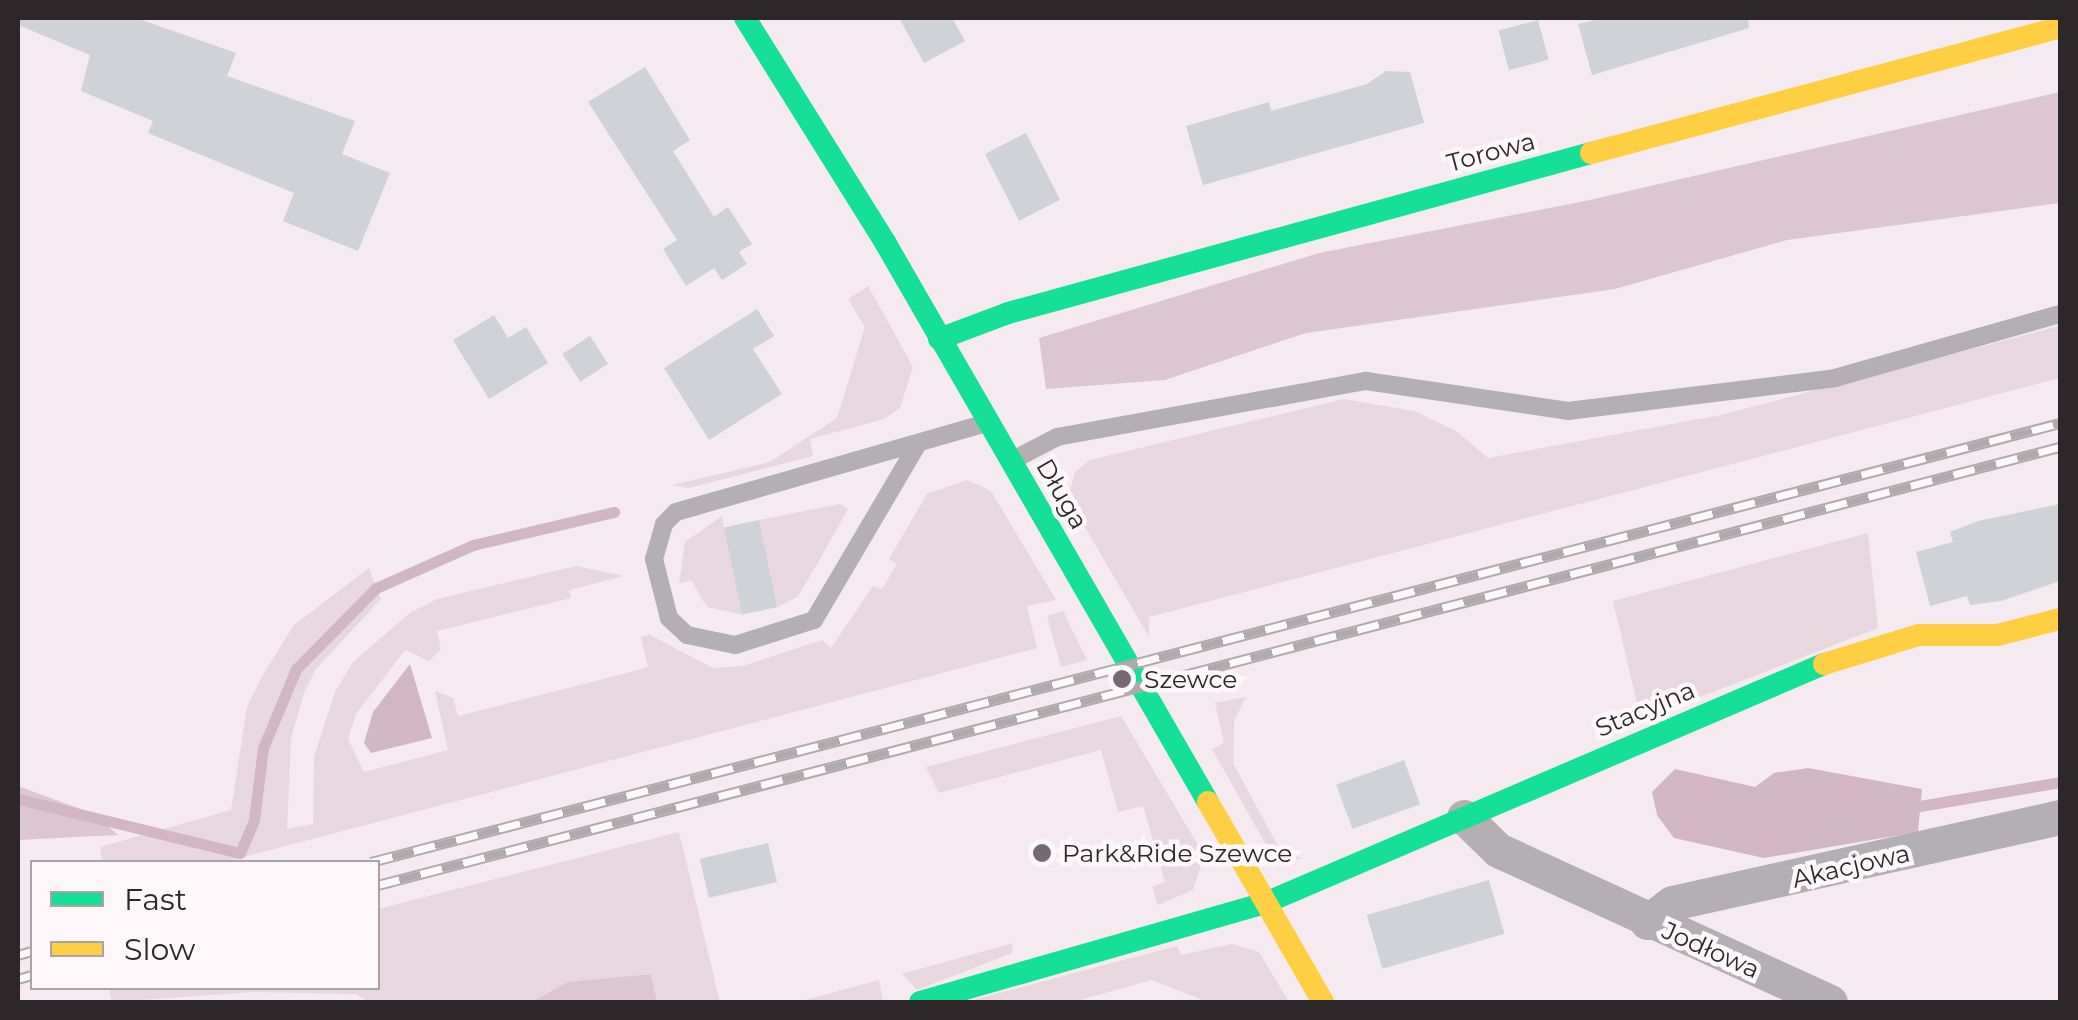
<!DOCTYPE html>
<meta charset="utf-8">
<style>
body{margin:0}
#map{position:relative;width:2078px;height:1020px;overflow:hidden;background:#f4eaef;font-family:Montserrat,sans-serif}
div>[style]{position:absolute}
.green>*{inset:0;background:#e8d7de}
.forest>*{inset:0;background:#ddc6d0}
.water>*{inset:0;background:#d2b7c3}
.stream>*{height:11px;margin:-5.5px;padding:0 5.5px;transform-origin:5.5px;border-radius:5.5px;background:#d2b7c3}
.building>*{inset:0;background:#cfd2d6;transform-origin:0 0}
.lane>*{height:18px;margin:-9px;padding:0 9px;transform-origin:9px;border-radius:9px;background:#b3afb2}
.street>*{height:35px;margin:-17.5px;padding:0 17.5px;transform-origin:17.5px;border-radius:17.5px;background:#b3afb2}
.fast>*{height:22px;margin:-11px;padding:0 11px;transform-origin:11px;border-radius:11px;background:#16e098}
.slow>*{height:22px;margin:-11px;padding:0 11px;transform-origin:11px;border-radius:11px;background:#ffcf43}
.rail>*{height:11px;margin-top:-5.5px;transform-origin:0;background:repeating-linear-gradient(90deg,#fef7fa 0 22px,#b0aaad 0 44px);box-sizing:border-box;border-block:2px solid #b0aaad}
.dots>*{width:28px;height:28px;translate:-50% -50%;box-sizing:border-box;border:5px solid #fef7fa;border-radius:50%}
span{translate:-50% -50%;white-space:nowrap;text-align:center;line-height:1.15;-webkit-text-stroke:9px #fef7fa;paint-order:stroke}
.street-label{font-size:25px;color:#2d272a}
.poi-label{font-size:25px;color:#2d272a}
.left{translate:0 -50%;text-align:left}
.frame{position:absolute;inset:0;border:20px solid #2d272a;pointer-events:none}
.legend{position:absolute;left:30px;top:860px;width:350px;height:130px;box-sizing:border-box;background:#fef7fa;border:2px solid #aaa4a7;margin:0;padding:12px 18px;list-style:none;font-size:30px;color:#2d272a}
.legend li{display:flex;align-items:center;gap:20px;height:50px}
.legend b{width:50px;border:2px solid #aaa4a7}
</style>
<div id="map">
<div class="green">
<i style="clip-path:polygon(868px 286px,913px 367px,900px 408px,884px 419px,810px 439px,813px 456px,689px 488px,672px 485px,770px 462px,837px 418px,865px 327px,848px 299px)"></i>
<i style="clip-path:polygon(2060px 326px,2060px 378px,1149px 617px,1149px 637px,1068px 498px,1075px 472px,1090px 460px,1344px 399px,1414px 411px,1456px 431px,1488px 458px,1721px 415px)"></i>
<i style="clip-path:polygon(967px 480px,991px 491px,1056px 600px,1027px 606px,1037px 648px,225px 862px,102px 862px,100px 847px,231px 810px,247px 707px,264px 673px,294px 625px,369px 568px,381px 599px,316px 669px,304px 693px,291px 738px,287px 829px,313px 824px,314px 757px,335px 692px,353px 662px,411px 612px,437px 599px,576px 566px,624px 576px,569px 590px,571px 598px,437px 631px,441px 649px,429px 661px,405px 650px,356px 714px,348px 739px,364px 772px,448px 750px,435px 691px,453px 698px,458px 716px,627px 673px,648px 667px,641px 637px,650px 635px,713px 668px,743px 666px,822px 640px,831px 648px,873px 586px,882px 589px,897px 564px,889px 559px,927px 494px)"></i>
<i style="clip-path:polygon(840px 504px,848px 509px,816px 566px,798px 596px,778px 607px,759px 520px)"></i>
<i style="clip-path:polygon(722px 516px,724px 527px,743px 615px,707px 607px,691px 580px,679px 584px,685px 542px)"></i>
<i style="clip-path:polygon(1868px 533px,1878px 628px,1641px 720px,1613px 601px)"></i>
<i style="clip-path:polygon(1063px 611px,1087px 660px,1061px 667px,1047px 616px)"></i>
<i style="clip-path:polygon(1246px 697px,1234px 721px,1233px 763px,1278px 846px,1302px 859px,1273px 857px,1212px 749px,1224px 743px,1215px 703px)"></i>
<i style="clip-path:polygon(1121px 716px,1204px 855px,1193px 890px,1158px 905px,1152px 887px,1165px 882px,1143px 806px,1118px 812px,1101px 750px,939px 793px,926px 767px)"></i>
<i style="clip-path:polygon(679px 832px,720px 1002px,657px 1002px,651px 974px,569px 982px,532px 1002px,368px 1002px,356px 994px,253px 992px,112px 1002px,109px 988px,378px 988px,378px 909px)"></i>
<i style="clip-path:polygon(1013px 943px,1012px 953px,917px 990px,902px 974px)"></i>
<i style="clip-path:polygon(1232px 944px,1259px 952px,1289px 1002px,1208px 1002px,1151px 980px,1073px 1002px,965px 1002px,1177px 946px,1181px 955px)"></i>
<i style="clip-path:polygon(879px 980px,883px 1001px,798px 1002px,864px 984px)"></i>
</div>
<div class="forest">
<i style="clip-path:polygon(2060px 92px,2060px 203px,1787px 240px,1615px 289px,1306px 333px,1165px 380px,1046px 389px,1039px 338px,1319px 253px,1585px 201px)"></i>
<i style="clip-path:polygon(18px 786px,94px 814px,118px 835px,18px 840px)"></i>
<i style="clip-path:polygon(651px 974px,657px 1002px,532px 1002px,568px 982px)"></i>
</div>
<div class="water">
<i style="clip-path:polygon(410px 664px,432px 738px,371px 753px,364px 743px,373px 712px)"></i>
<i style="clip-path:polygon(1808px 768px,1922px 789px,1918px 832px,1764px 858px,1674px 838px,1657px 815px,1652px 792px,1675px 769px,1755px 787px,1774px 773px)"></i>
</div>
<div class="stream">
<i style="left:18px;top:799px;width:228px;rotate:13.7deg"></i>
<i style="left:240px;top:853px;width:36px;rotate:-67deg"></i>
<i style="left:254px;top:820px;width:73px;rotate:-82.9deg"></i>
<i style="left:263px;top:748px;width:86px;rotate:-67.3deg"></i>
<i style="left:296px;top:669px;width:114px;rotate:-45.4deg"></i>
<i style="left:376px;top:588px;width:106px;rotate:-23.9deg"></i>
<i style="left:473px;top:545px;width:145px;rotate:-13.2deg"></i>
<i style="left:1908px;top:808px;width:154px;rotate:-9.7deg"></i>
</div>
<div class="building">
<i style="clip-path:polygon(18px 18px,136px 18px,236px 53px,227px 76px,355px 121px,342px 154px,390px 173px,358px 251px,283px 221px,294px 193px,148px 133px,153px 121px,81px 91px,90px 55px,18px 25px)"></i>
<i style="clip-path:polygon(899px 18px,952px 18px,965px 41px,924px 63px)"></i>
<i style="clip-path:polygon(1603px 18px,1748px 18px,1749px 28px,1592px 75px,1578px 24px)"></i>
<i style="left:1538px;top:20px;width:41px;height:41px;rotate:75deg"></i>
<i style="clip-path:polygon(645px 67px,690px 140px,673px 151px,714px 217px,728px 207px,752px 244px,739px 252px,747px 264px,722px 280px,714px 268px,686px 286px,663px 249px,677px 240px,588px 102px)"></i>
<i style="clip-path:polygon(1386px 71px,1410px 72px,1424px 123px,1203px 185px,1186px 126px,1269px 102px,1271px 111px,1367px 84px)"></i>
<i style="left:1026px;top:133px;width:75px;height:46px;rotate:63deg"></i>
<i style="clip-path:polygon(757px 309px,774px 336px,753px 349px,782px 394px,709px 440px,664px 368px)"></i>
<i style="clip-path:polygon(494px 315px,508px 338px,526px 327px,548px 363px,489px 399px,453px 340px)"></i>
<i style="left:590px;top:336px;width:33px;height:33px;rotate:57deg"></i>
<i style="clip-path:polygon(2060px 504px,2060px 581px,2001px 601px,1970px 605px,1967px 596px,1930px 606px,1916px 552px,1953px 542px,1950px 532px,1978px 521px)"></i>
<i style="left:759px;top:520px;width:89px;height:36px;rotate:78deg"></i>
<i style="left:1404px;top:760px;width:47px;height:72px;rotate:70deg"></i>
<i style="left:768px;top:843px;width:40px;height:70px;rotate:77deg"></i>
<i style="left:1489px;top:880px;width:56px;height:127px;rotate:74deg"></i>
</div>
<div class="lane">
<i style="left:916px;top:447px;width:201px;rotate:120.5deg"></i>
<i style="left:814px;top:620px;width:83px;rotate:162.4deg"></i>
<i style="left:735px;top:645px;width:49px;rotate:-168.2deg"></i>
<i style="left:687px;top:635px;width:25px;rotate:-137deg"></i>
<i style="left:669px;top:618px;width:61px;rotate:-104.3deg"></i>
<i style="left:654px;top:559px;width:36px;rotate:-74deg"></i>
<i style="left:664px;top:524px;width:17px;rotate:-45deg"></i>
<i style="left:676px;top:512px;width:319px;rotate:-16deg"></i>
<i style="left:1015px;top:459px;width:47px;rotate:-27.6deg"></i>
<i style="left:1057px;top:437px;width:314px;rotate:-10.3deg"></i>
<i style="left:1366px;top:381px;width:204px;rotate:8.4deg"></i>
<i style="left:1568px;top:411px;width:269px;rotate:-7deg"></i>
<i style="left:1835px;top:378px;width:234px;rotate:-15.9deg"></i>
</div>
<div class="street">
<i style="left:1464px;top:817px;width:47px;rotate:44.1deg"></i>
<i style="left:1498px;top:850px;width:365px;rotate:24.6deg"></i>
<i style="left:1647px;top:922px;width:31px;rotate:-37deg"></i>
<i style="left:1672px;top:903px;width:397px;rotate:-12.5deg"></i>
</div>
<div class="fast">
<i style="left:745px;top:18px;width:266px;rotate:58deg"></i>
<i style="left:886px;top:244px;width:644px;rotate:60.01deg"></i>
<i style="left:939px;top:339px;width:74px;rotate:-20.6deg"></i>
<i style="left:1008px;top:313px;width:605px;rotate:-15.35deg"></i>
<i style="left:920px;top:1002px;width:359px;rotate:-16deg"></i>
<i style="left:1265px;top:903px;width:608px;rotate:-23.15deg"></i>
</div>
<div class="slow">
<i style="left:1591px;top:153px;width:486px;rotate:-15deg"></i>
<i style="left:1824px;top:664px;width:99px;rotate:-17deg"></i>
<i style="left:1919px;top:635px;width:78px"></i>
<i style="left:1997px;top:635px;width:65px;rotate:-14.3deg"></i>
<i style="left:1208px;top:802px;width:231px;rotate:60.1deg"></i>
</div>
<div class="rail">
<i style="left:371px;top:862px;width:1745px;rotate:-14.57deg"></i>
<i style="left:378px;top:885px;width:1738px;rotate:-14.6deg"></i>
<i style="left:18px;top:955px;width:15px;rotate:-16deg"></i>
<i style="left:18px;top:979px;width:15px;rotate:-16deg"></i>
</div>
<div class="dots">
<i style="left:1122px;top:679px;background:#736b6f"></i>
<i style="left:1042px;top:853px;background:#736b6f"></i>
</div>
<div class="street-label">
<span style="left:1491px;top:152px;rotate:-15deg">Torowa</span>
<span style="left:1062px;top:494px;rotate:60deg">Długa</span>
<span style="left:1645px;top:709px;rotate:-23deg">Stacyjna</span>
<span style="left:1851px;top:866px;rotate:-13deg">Akacjowa</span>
<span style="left:1711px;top:950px;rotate:24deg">Jodłowa</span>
</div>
<div class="poi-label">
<span class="left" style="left:1144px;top:679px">Szewce</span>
<span class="left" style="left:1062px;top:853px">Park&amp;Ride Szewce</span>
</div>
<div class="frame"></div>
<ul class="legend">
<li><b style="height:12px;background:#16e098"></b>Fast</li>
<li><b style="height:12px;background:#ffcf43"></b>Slow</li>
</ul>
</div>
